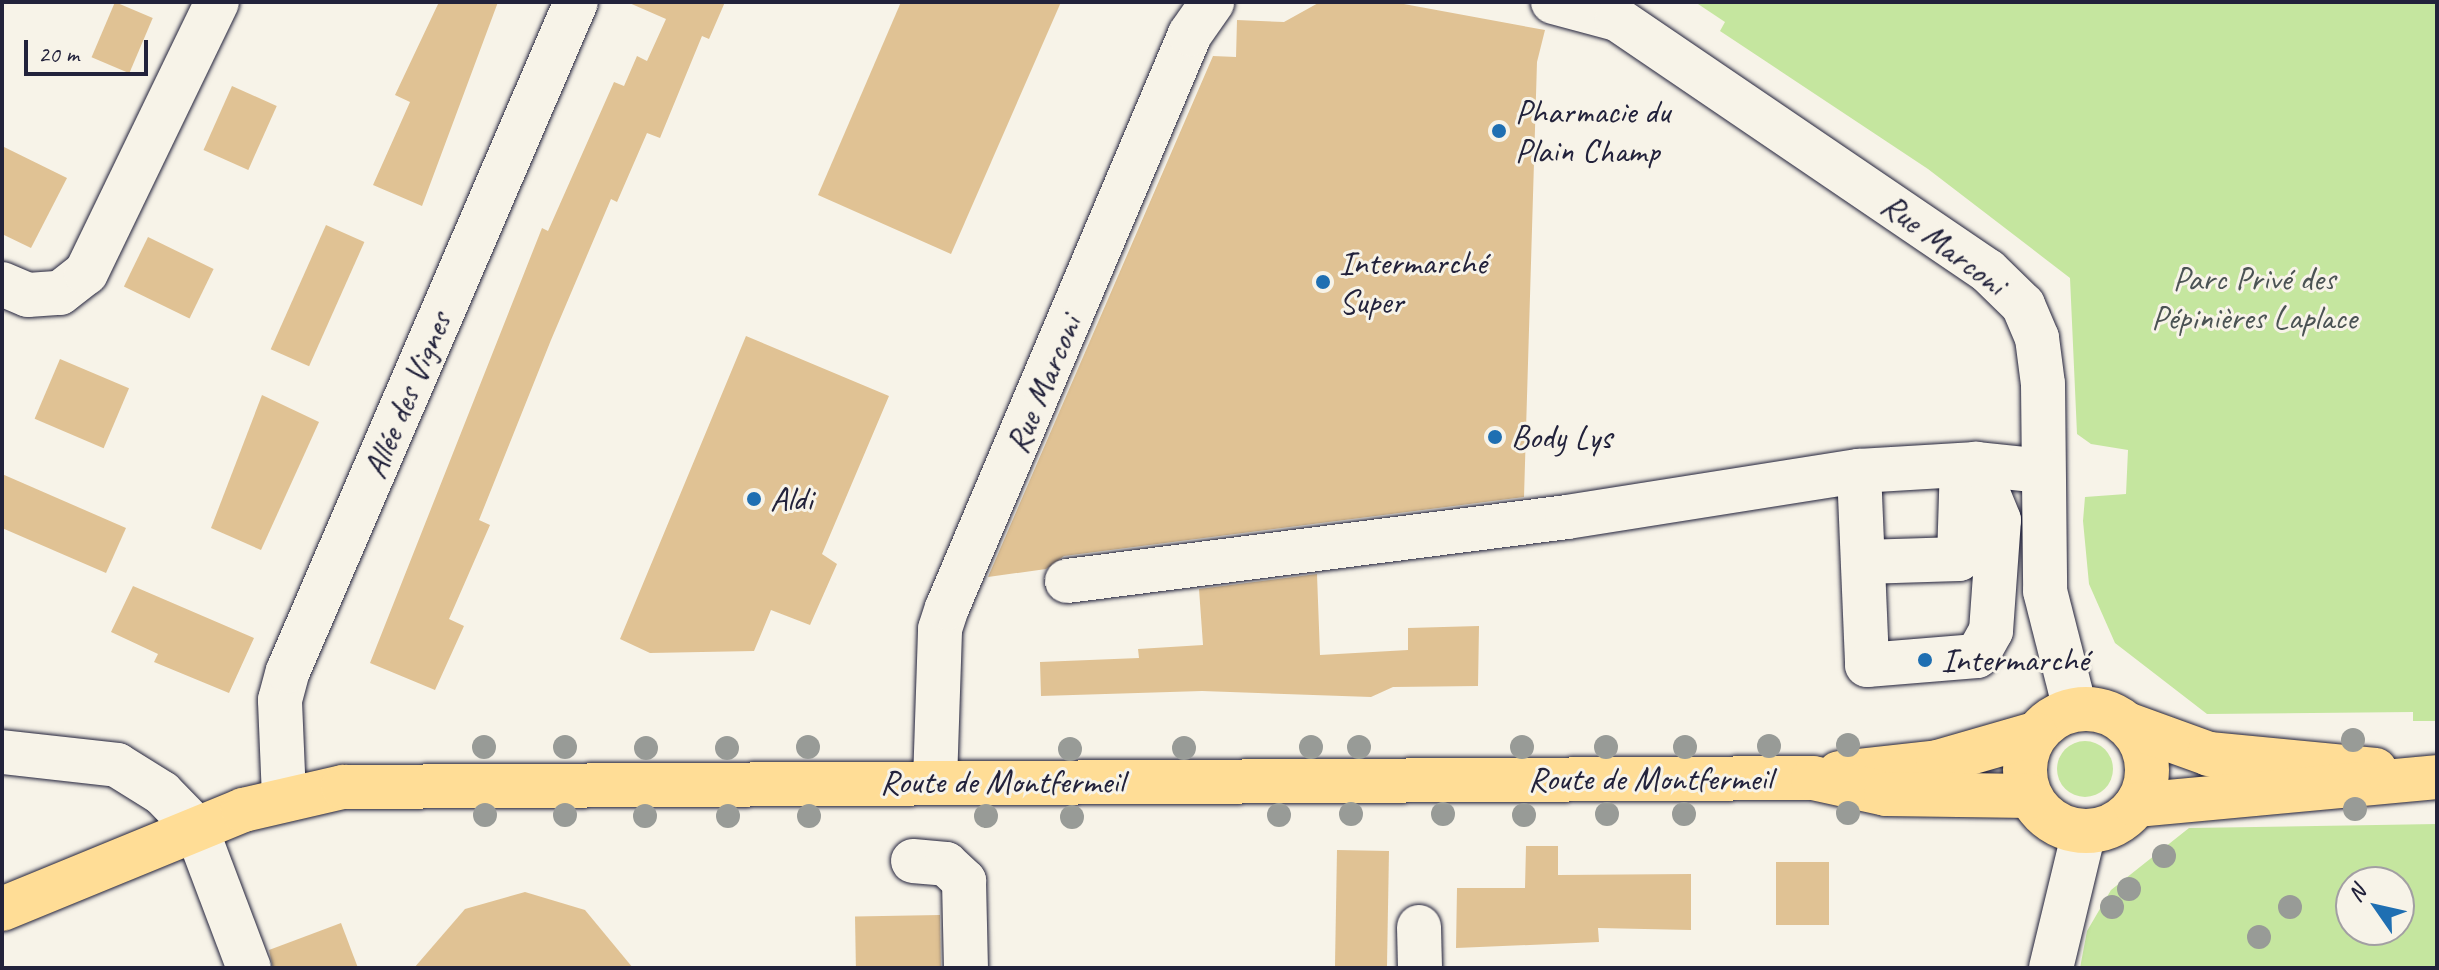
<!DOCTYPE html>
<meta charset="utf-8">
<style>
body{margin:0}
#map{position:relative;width:2439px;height:970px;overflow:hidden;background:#f7f3e8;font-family:Caveat,sans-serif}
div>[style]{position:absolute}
.green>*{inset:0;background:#c5e69f}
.round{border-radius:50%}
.building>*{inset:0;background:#e0c294;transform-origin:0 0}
.roads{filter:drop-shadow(0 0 2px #22223b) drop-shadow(0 0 2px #22223b)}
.minor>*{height:44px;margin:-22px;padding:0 22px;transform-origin:22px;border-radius:22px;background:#f7f3e8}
.major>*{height:44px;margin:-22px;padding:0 22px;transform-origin:22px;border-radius:22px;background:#ffdd96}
.major>.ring{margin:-22px;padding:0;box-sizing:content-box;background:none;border:44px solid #ffdd96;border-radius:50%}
.trees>*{width:24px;height:24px;margin:-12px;border-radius:50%;background:#989b97}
.dots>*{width:22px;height:22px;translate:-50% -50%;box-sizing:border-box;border:4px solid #f7f3e8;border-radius:50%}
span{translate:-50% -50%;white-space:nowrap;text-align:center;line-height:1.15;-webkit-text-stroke:6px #f7f3e8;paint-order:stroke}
.poi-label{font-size:34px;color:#22223b}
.left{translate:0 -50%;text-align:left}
.street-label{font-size:34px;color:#22223b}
.park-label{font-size:34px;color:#4b5354}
.frame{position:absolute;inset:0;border:4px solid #22223b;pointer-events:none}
.north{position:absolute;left:2335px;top:866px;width:80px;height:80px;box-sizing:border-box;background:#f7f3e8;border:2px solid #a29fa3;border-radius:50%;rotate:304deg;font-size:22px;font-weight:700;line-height:32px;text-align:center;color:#22223b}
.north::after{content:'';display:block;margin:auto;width:28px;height:36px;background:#1f6fb2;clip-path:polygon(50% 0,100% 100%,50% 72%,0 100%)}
.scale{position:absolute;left:24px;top:40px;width:124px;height:36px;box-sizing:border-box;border:4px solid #22223b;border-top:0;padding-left:10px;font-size:24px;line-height:28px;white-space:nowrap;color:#22223b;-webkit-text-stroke:6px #f7f3e8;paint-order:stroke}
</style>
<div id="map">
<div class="green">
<i style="clip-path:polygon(1695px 2px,2437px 2px,2437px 721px,2413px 721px,2413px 712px,2207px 714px,2115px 643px,2089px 584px,2083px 521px,2085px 497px,2126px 494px,2128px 450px,2091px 444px,2077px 434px,2070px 278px,1928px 169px,1720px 31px,1725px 22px)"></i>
<i class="round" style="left:2057px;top:741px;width:56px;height:56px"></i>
<i style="clip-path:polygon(evenodd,2437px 824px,2437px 968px,2080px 968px,2087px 931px,2111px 890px,2189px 828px,2437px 824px,2399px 882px,2399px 930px,2351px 930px,2351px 882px,2399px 882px)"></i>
</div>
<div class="building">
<i style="left:115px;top:2px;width:41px;height:60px;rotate:23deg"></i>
<i style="clip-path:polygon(439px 2px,498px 2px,422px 206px,373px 185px,410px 102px,395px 95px)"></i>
<i style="clip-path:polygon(627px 2px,725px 2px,709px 39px,702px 36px,660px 138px,647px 133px,617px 202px,611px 199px,551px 340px,479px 520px,490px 525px,449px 619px,464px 626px,435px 690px,370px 663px,542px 228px,548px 231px,614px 82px,624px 86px,637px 56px,647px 61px,666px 19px)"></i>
<i style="clip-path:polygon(901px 2px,1061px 2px,951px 254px,818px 195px)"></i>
<i style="clip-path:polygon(1320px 2px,1393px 2px,1545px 30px,1537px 62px,1524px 497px,1064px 556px,1046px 569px,988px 577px,1213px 56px,1236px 57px,1237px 20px,1284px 22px)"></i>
<i style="left:232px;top:86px;width:49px;height:70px;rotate:24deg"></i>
<i style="clip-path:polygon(2px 146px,67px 178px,31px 248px,2px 234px)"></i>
<i style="left:326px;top:225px;width:42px;height:136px;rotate:24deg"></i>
<i style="left:148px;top:237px;width:73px;height:55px;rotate:26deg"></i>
<i style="clip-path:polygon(746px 336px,889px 396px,822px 554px,837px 564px,810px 625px,771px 610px,754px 651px,650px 653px,620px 639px)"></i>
<i style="left:60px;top:359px;width:75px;height:65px;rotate:23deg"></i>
<i style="clip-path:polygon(262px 395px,319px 422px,261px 550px,211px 528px)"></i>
<i style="clip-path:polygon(2px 474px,126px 528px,106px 573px,2px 528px)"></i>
<i style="clip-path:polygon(1317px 574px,1320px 655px,1408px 650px,1408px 628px,1479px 626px,1478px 686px,1393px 687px,1371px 697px,1202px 691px,1041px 696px,1040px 662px,1139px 658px,1138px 649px,1203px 645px,1199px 589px)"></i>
<i style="clip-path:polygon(133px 586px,254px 638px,229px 693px,154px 662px,158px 654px,111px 632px)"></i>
<i style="clip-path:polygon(1526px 846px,1558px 846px,1558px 875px,1691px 874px,1691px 930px,1598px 928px,1599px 942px,1456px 948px,1457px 888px,1525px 888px)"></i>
<i style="left:1337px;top:850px;width:52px;height:118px;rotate:1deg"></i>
<i style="left:1776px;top:862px;width:53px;height:63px"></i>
<i style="clip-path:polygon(525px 892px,585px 910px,633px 968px,414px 968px,465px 909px)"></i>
<i style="left:940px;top:915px;width:53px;height:85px;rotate:89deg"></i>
<i style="clip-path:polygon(341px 923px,358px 968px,273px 968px,269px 950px)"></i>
</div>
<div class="roads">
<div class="minor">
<i style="left:1553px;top:2px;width:66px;rotate:14.9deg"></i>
<i style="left:1617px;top:19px;width:448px;rotate:34.2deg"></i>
<i style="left:1988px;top:271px;width:49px;rotate:44.2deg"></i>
<i style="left:2023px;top:305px;width:36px;rotate:67deg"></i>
<i style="left:2037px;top:338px;width:46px;rotate:82.6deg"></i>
<i style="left:2043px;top:384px;width:207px;rotate:89.4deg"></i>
<i style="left:2045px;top:591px;width:122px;rotate:75.7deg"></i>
<i style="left:2px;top:284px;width:28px;rotate:23deg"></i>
<i style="left:28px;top:295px;width:32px;rotate:-4deg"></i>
<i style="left:60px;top:293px;width:33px;rotate:-38deg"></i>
<i style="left:86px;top:273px;width:301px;rotate:-64.2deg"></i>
<i style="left:1859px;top:471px;width:194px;rotate:87.6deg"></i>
<i style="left:1867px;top:665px;width:110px;rotate:-4.7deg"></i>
<i style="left:1977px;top:656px;width:29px;rotate:-61deg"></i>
<i style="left:1991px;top:631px;width:111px;rotate:-85.9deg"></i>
<i style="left:1999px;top:520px;width:61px;rotate:-112.3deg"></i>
<i style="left:1863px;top:562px;width:96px;rotate:-1.8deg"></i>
<i style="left:1959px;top:559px;width:93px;rotate:-88.2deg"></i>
<i style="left:1067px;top:581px;width:504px;rotate:-7.29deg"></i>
<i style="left:1567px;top:517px;width:296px;rotate:-9deg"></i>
<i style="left:1859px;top:471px;width:117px;rotate:-3.4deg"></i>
<i style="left:1976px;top:464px;width:67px;rotate:6deg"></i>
<i style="left:2px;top:752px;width:116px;rotate:6.4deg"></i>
<i style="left:117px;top:765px;width:53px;rotate:31.9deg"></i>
<i style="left:162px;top:793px;width:49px;rotate:45.8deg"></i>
<i style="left:196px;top:828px;width:150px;rotate:69.3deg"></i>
<i style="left:935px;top:782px;width:153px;rotate:-88.1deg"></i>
<i style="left:940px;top:629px;width:22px;rotate:-72deg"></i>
<i style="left:947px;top:608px;width:623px;rotate:-67.05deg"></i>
<i style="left:1190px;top:34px;width:39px;rotate:-55deg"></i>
<i style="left:284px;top:797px;width:97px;rotate:-92.4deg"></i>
<i style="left:280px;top:700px;width:30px;rotate:-75deg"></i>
<i style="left:288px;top:671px;width:728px;rotate:-66.71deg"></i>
<i style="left:913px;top:861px;width:33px;rotate:5deg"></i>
<i style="left:946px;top:864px;width:25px;rotate:43deg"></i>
<i style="left:964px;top:881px;width:87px;rotate:88.7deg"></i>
<i style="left:1419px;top:927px;width:41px;rotate:88.6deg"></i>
<i style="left:2051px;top:968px;width:140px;rotate:-76.4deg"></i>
</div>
<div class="major">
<i class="ring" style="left:2025px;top:709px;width:78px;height:78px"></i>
<i style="left:2129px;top:725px;width:85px;rotate:19.9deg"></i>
<i style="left:2209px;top:754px;width:167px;rotate:5.5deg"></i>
<i style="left:1839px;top:773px;width:100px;rotate:-6.3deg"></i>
<i style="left:1938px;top:762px;width:101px;rotate:-16.1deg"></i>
<i style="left:2136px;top:805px;width:302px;rotate:-5.3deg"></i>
<i style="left:2px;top:909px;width:261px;rotate:-22.3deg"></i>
<i style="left:243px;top:810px;width:103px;rotate:-13deg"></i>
<i style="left:343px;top:787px;width:1470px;rotate:-0.35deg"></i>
<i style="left:1813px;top:778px;width:75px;rotate:12.4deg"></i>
<i style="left:1886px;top:794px;width:144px;rotate:0.8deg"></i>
</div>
</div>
<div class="trees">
<i style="left:2353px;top:740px"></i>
<i style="left:1848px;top:745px"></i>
<i style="left:1769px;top:746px"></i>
<i style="left:484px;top:747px"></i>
<i style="left:565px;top:747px"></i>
<i style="left:808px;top:747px"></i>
<i style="left:1311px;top:747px"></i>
<i style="left:1359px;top:747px"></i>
<i style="left:1522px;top:747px"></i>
<i style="left:1606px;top:747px"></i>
<i style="left:1685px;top:747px"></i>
<i style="left:646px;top:748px"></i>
<i style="left:727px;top:748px"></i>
<i style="left:1184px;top:748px"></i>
<i style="left:1070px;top:749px"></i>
<i style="left:2355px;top:809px"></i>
<i style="left:1848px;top:813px"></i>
<i style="left:1351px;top:814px"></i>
<i style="left:1443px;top:814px"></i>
<i style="left:1607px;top:814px"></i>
<i style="left:1684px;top:814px"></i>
<i style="left:485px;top:815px"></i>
<i style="left:565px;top:815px"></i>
<i style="left:1279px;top:815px"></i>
<i style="left:1524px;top:815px"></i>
<i style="left:645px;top:816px"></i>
<i style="left:728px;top:816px"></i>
<i style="left:809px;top:816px"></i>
<i style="left:986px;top:816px"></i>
<i style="left:1072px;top:817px"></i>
<i style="left:2164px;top:856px"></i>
<i style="left:2129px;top:889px"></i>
<i style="left:2112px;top:907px"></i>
<i style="left:2290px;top:907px"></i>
<i style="left:2259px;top:937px"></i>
</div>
<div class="dots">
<i style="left:1499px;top:131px;background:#1f6fb2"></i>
<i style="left:1323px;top:282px;background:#1f6fb2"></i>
<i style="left:1495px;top:437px;background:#1f6fb2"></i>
<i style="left:754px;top:499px;background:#1f6fb2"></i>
<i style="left:1925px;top:660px;background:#1f6fb2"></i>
</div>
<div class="poi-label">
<span class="left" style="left:1515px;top:131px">Pharmacie du<br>Plain Champ</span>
<span class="left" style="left:1339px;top:282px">Intermarché<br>Super</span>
<span class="left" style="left:1511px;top:437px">Body Lys</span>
<span class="left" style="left:770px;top:499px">Aldi</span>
<span class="left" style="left:1941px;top:660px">Intermarché</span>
</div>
<div class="street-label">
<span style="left:1944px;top:244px;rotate:37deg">Rue Marconi</span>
<span style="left:1043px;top:384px;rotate:-67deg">Rue Marconi</span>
<span style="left:407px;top:395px;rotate:-67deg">Allée des Vignes</span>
<span style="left:1650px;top:779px">Route de Montfermeil</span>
<span style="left:1002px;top:782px">Route de Montfermeil</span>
</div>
<div class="park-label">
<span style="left:2254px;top:298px">Parc Privé des<br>Pépinières Laplace</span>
</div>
<div class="frame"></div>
<div class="north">N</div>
<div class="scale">20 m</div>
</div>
